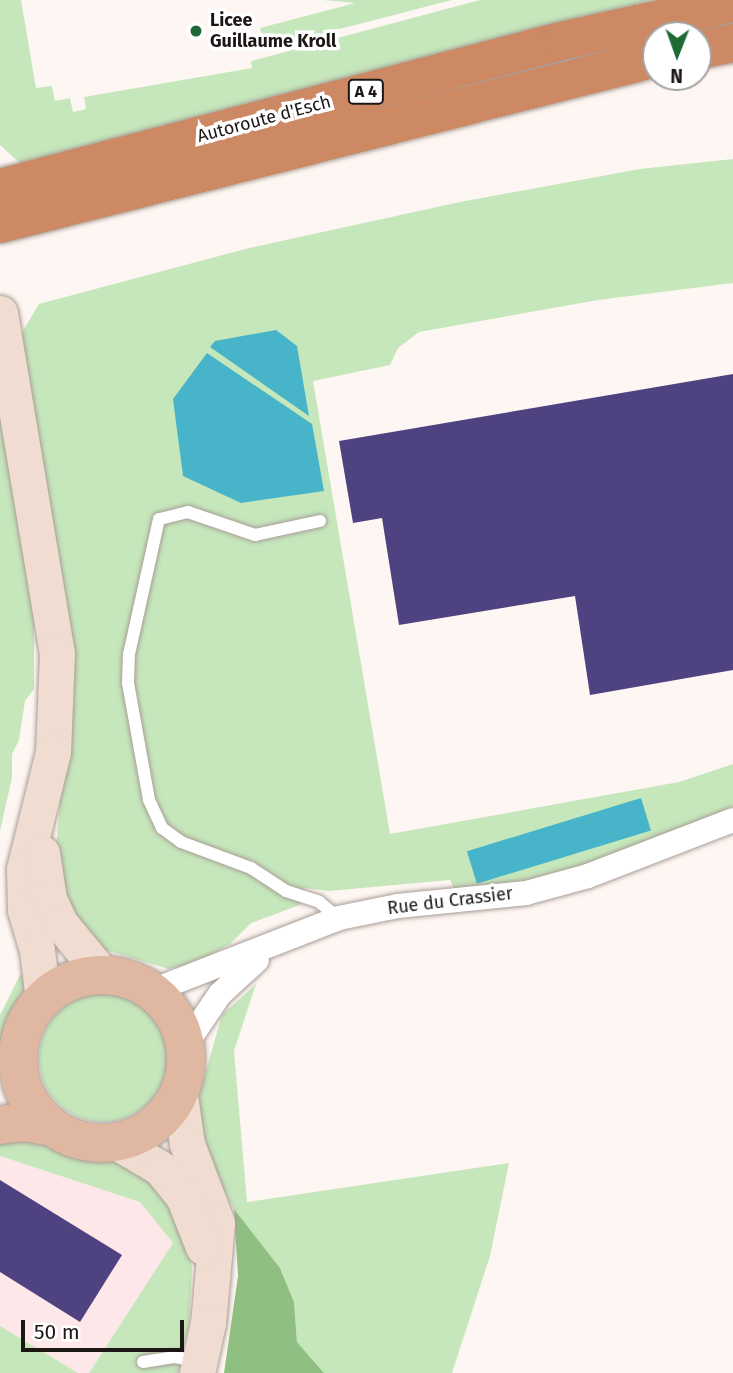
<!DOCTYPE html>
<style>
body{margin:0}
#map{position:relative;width:733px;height:1373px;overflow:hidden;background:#fef6f2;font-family:"Fira Sans",sans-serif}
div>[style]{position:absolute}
.industrial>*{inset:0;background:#fde7e8}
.green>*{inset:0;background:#c5e7bb}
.round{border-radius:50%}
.forest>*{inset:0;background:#90c081}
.water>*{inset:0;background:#47b4c9;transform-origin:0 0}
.building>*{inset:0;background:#4f4281}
.roads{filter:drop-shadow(0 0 2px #a99d97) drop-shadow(0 0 2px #a99d97)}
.lane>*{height:12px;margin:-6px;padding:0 6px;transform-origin:6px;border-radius:6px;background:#fff}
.street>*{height:24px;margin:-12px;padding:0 12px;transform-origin:12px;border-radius:12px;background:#fff}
.secondary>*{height:35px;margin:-17.5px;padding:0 17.5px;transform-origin:17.5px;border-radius:17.5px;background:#f0dcd0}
.primary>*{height:38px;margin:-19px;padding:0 19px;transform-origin:19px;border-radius:19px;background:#e0b8a1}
.primary>.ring{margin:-19px;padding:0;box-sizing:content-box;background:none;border:38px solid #e0b8a1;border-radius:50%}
.highway>*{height:38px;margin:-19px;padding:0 19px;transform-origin:19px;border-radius:19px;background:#cc8963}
.dots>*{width:19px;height:19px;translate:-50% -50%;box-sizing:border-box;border:4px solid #fff;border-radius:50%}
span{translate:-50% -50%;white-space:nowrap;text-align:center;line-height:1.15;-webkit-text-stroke:7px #fff;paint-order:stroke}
.shield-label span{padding:2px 5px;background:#fff;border:2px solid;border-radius:5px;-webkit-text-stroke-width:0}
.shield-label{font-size:16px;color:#1c1715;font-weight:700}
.poi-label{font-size:18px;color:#1c1715;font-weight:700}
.left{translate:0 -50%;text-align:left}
.street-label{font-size:18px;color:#1c1715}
.north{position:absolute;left:642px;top:21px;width:70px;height:70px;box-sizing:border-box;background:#fff;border:2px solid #a4a2a1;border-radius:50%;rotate:181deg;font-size:19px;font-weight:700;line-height:28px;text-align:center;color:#1c1715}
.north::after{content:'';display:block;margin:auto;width:24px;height:32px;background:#1f6937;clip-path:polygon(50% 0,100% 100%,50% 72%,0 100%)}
.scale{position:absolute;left:21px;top:1320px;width:163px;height:32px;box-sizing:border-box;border:4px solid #1c1715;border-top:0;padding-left:9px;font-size:21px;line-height:24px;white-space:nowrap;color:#1c1715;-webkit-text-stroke:5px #fff;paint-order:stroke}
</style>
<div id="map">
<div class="industrial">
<i style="clip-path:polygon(0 1156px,140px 1202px,174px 1242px,89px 1373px,78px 1373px,0 1326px)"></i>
</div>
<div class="green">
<i style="clip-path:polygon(0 0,21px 0,36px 88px,52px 86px,55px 101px,70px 98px,73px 112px,86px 109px,84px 97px,252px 68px,251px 61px,480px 0,652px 0,23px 166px,0 145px)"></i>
<i style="clip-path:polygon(323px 0,452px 0,266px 48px,260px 28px,355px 3px)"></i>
<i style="clip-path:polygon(733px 159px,733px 283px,598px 300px,419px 332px,398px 348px,390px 365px,313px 381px,390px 834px,679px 782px,733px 764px,733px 807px,592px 865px,514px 886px,455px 891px,450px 880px,329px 891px,305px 888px,302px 904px,251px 923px,230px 944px,196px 963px,169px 969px,105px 950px,70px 918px,56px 847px,62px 781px,20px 336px,39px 304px,249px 248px,460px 202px,640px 169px)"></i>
<i style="clip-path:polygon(0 415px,34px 619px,34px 689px,25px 701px,19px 740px,12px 754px,12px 778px,0 831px)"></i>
<i style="clip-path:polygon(31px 972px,24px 997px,12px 1016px,0 1052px,0 1015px,20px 975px)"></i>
<i style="clip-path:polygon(256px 984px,234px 1051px,247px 1202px,509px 1163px,490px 1256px,452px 1373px,324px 1373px,297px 1342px,294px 1302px,280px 1268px,234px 1209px,206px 1155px,195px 1109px,222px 1015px)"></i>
<i class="round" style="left:39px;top:994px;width:128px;height:128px"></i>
<i style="clip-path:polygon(0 1131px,43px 1136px,80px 1154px,115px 1156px,163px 1185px,189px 1239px,192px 1269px,189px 1324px,178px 1373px,89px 1373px,173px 1243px,140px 1202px,0 1156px)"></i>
<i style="clip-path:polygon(0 1326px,78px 1373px,0 1373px)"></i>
</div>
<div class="forest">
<i style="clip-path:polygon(234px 1209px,280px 1268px,294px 1302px,297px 1342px,324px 1373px,224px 1373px,238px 1276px)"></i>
</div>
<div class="water">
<i style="clip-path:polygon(276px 330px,297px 346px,309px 416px,210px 347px,215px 341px)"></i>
<i style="clip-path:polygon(207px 353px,312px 424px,324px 491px,241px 503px,183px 476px,173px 399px)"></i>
<i style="left:641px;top:798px;width:34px;height:182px;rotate:73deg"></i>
</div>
<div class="building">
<i style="clip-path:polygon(733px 374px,733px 670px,590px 695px,575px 596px,399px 625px,382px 518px,353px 523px,339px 441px)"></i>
<i style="clip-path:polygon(0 1180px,122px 1255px,80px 1322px,0 1272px)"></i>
</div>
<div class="roads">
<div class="lane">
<i style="left:320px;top:521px;width:66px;rotate:167.8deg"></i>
<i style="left:255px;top:535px;width:71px;rotate:-161.1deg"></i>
<i style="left:188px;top:512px;width:30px;rotate:166deg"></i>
<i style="left:159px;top:519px;width:138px;rotate:102.5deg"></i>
<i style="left:129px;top:654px;width:29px;rotate:92deg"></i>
<i style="left:128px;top:683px;width:119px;rotate:79.8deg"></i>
<i style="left:149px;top:800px;width:31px;rotate:65deg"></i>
<i style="left:162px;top:828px;width:24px;rotate:36deg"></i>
<i style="left:181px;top:842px;width:75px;rotate:20.4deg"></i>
<i style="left:251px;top:868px;width:42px;rotate:33.3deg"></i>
<i style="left:286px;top:891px;width:35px;rotate:18deg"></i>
<i style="left:319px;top:902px;width:26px;rotate:39deg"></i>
<i style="left:143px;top:1362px;width:31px;rotate:-9deg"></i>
<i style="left:174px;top:1357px;width:24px;rotate:9deg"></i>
</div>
<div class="street">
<i style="left:152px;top:991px;width:201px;rotate:-21.3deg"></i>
<i style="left:339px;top:918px;width:60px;rotate:-11.5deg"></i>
<i style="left:398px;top:906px;width:129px;rotate:-5.8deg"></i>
<i style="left:526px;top:893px;width:64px;rotate:-15.3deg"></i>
<i style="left:588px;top:876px;width:155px;rotate:-21.1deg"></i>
<i style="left:186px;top:1044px;width:60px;rotate:-55.8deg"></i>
<i style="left:220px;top:994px;width:50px;rotate:-42.6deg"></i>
</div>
<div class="secondary">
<i style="left:0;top:313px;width:345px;rotate:80.5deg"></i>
<i style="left:57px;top:653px;width:99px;rotate:92.3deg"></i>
<i style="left:53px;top:752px;width:121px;rotate:103.9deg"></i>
<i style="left:24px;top:869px;width:41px;rotate:88.6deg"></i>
<i style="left:25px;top:910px;width:42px;rotate:73.3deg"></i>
<i style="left:37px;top:950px;width:50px;rotate:83.2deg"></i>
<i style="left:42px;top:853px;width:47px;rotate:81.3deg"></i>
<i style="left:49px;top:899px;width:26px;rotate:65deg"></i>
<i style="left:60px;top:923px;width:67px;rotate:50.4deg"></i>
<i style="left:180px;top:1095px;width:49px;rotate:81.9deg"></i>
<i style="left:187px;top:1144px;width:85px;rotate:69.2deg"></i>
<i style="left:217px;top:1223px;width:100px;rotate:95.1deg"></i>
<i style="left:208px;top:1323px;width:51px;rotate:102.4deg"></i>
<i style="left:118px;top:1143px;width:49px;rotate:30.8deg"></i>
<i style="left:160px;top:1168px;width:36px;rotate:51deg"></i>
<i style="left:183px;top:1196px;width:55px;rotate:68.6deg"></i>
</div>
<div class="primary">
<i class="ring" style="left:18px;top:975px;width:130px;height:130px"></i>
<i style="left:0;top:1125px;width:24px;rotate:-7deg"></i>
<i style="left:24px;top:1122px;width:28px;rotate:10deg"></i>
</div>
<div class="highway">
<i style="left:698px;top:50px;width:36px;rotate:-11deg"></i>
<i style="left:0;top:188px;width:580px;rotate:-14.68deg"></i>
<i style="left:561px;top:41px;width:176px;rotate:-12.5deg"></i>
<i style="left:0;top:224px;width:677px;rotate:-14.2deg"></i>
</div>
</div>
<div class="dots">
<i style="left:196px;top:31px;background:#1f6937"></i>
</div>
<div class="shield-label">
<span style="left:366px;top:92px">A 4</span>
</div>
<div class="poi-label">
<span class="left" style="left:210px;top:31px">Licee<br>Guillaume Kroll</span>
</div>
<div class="street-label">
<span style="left:264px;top:119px;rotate:-15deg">Autoroute d'Esch</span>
<span style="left:450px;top:901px;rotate:-7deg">Rue du Crassier</span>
</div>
<div class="north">N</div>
<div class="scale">50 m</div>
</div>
